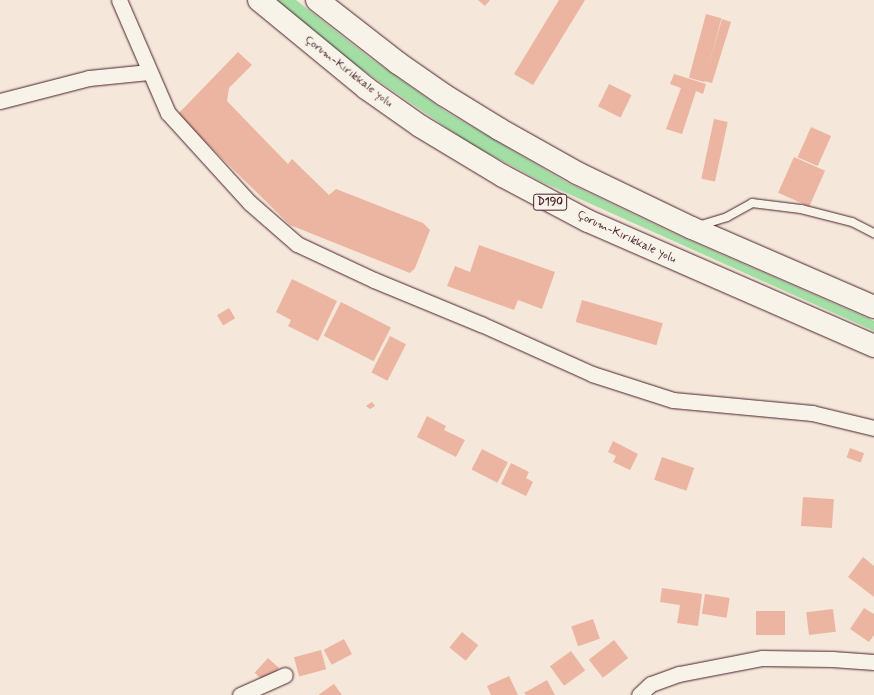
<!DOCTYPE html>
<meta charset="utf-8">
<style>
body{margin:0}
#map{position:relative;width:874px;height:695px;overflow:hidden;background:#f5e7da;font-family:Mynerve,sans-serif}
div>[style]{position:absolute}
.green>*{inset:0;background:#a3dfa5}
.building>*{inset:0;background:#ecb5a1;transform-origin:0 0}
.roads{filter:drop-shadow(0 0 1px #4a1f2b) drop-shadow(0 0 1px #4a1f2b)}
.service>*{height:8px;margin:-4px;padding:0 4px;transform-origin:4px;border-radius:4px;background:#f7f3e8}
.minor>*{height:15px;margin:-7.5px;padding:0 7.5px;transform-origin:7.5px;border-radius:7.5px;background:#f7f3e8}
.trunk>*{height:22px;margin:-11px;padding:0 11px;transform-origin:11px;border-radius:11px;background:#f7f3e8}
span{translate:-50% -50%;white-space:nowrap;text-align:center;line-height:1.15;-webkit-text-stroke:3px #f7f3e8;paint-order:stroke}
.shield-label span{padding:1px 3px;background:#f7f3e8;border:1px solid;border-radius:3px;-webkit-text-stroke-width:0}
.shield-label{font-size:11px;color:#4a1f2b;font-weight:700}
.street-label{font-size:12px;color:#4a1f2b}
</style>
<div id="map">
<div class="green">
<i style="clip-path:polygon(277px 0,296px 0,370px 58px,445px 111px,568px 183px,677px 235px,874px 321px,874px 331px,542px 182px,469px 143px,348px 60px)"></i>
</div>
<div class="building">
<i style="clip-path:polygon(478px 0,490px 0,485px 6px)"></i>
<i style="clip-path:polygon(559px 0,585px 0,533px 85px,514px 74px)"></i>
<i style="left:706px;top:14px;width:16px;height:66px;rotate:15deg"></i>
<i style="clip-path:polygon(722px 19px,731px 22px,712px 83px,704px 81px)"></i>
<i style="clip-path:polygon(238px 52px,252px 65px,229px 88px,227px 101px,288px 164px,292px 159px,329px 195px,336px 189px,423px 223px,430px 230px,415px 268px,410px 273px,290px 225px,183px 120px,179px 113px)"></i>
<i style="clip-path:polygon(674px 74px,706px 84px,703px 94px,696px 91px,682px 134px,666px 129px,681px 88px,670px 84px)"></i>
<i style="left:609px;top:84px;width:25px;height:25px;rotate:26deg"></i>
<i style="left:714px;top:119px;width:14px;height:61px;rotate:12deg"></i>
<i style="left:811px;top:127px;width:22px;height:33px;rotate:24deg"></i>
<i style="left:794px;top:157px;width:34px;height:39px;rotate:24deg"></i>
<i style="clip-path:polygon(479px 245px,555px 272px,542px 309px,518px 300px,514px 310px,447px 286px,455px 266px,470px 272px)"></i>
<i style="clip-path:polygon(292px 279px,337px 301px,318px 341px,288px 326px,291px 320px,276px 312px)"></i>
<i style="left:582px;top:300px;width:84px;height:23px;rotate:16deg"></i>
<i style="left:341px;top:302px;width:56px;height:38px;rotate:27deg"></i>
<i style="left:229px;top:308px;width:12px;height:14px;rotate:59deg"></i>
<i style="left:390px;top:336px;width:18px;height:41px;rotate:27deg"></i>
<i style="clip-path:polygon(372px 402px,375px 406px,370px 409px,366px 406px)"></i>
<i style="clip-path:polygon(427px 416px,446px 426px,444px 430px,465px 440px,456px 457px,417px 437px)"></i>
<i style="clip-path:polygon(613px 441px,638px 454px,630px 470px,613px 462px,616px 456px,608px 452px)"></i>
<i style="left:850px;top:448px;width:15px;height:10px;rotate:20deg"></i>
<i style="left:482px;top:449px;width:29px;height:23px;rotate:27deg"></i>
<i style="left:662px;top:457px;width:34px;height:24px;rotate:19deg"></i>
<i style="clip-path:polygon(511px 463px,529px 472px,526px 478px,533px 482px,526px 496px,501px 484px)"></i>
<i style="left:803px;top:497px;width:31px;height:29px;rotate:4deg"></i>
<i style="clip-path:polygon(863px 557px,874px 566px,874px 597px,848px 577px)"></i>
<i style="clip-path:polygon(662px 588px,702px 594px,698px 626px,677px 623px,680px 605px,660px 602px)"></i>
<i style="left:705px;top:594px;width:25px;height:20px;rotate:9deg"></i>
<i style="clip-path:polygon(864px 608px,874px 614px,874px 635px,869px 642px,850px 629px)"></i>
<i style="left:833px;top:609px;width:23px;height:27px;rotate:83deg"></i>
<i style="left:756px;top:611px;width:29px;height:24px"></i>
<i style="left:593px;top:619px;width:21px;height:23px;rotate:71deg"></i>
<i style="left:462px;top:632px;width:21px;height:20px;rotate:39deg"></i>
<i style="left:344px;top:639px;width:17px;height:23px;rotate:62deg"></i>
<i style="left:614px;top:640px;width:23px;height:32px;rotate:52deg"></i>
<i style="left:321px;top:650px;width:20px;height:28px;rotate:75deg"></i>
<i style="left:571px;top:651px;width:24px;height:26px;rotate:54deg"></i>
<i style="left:268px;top:658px;width:15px;height:20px;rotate:42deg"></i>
<i style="clip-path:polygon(509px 676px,518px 695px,491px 695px,487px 686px)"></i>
<i style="clip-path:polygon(547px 680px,555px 695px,526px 695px,524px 693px)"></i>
<i style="clip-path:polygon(334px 684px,342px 695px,318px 695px)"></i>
</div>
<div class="roads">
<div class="service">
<i style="left:698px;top:226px;width:30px;rotate:-17deg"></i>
<i style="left:727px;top:217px;width:29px;rotate:-29deg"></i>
<i style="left:752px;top:203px;width:49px;rotate:7deg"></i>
<i style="left:801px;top:209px;width:53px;rotate:14.3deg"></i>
<i style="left:852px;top:222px;width:25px;rotate:27deg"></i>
</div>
<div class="minor">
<i style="left:119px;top:0;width:123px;rotate:66.6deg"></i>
<i style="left:168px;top:113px;width:122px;rotate:47.7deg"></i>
<i style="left:250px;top:203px;width:62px;rotate:41.1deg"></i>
<i style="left:297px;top:244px;width:85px;rotate:25.1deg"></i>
<i style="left:374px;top:280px;width:116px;rotate:22.4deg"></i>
<i style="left:481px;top:324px;width:122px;rotate:24.2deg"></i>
<i style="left:592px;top:374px;width:85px;rotate:17.8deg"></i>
<i style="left:673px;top:400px;width:140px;rotate:5.3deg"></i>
<i style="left:812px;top:413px;width:64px;rotate:13.6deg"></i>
<i style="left:0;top:101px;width:92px;rotate:-14.5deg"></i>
<i style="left:89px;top:78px;width:60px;rotate:-5.7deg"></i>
<i style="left:240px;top:695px;width:49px;rotate:-24deg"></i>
<i style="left:639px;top:695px;width:16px;rotate:-43deg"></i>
<i style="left:651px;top:684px;width:30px;rotate:-20deg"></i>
<i style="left:679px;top:674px;width:85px;rotate:-10.9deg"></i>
<i style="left:762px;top:658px;width:70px;rotate:0.8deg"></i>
<i style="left:832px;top:659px;width:42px;rotate:4.1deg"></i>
</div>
<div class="trunk">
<i style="left:259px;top:0;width:139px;rotate:39.4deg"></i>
<i style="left:366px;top:88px;width:66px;rotate:35.1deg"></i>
<i style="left:420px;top:126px;width:97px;rotate:31.1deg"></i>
<i style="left:503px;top:176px;width:96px;rotate:27.9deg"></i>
<i style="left:588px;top:221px;width:312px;rotate:23.6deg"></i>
<i style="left:317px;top:0;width:103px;rotate:37.9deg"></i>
<i style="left:398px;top:63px;width:56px;rotate:34.8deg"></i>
<i style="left:444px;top:95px;width:65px;rotate:31.7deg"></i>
<i style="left:499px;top:129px;width:90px;rotate:29.4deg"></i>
<i style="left:577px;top:173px;width:127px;rotate:25.6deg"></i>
<i style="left:692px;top:228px;width:198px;rotate:23.5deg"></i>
</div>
</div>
<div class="shield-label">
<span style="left:550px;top:202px">D190</span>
</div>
<div class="street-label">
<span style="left:348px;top:72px;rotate:38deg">Çorum-Kırıkkale yolu</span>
<span style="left:626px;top:238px;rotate:25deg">Çorum-Kırıkkale yolu</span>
</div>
</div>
